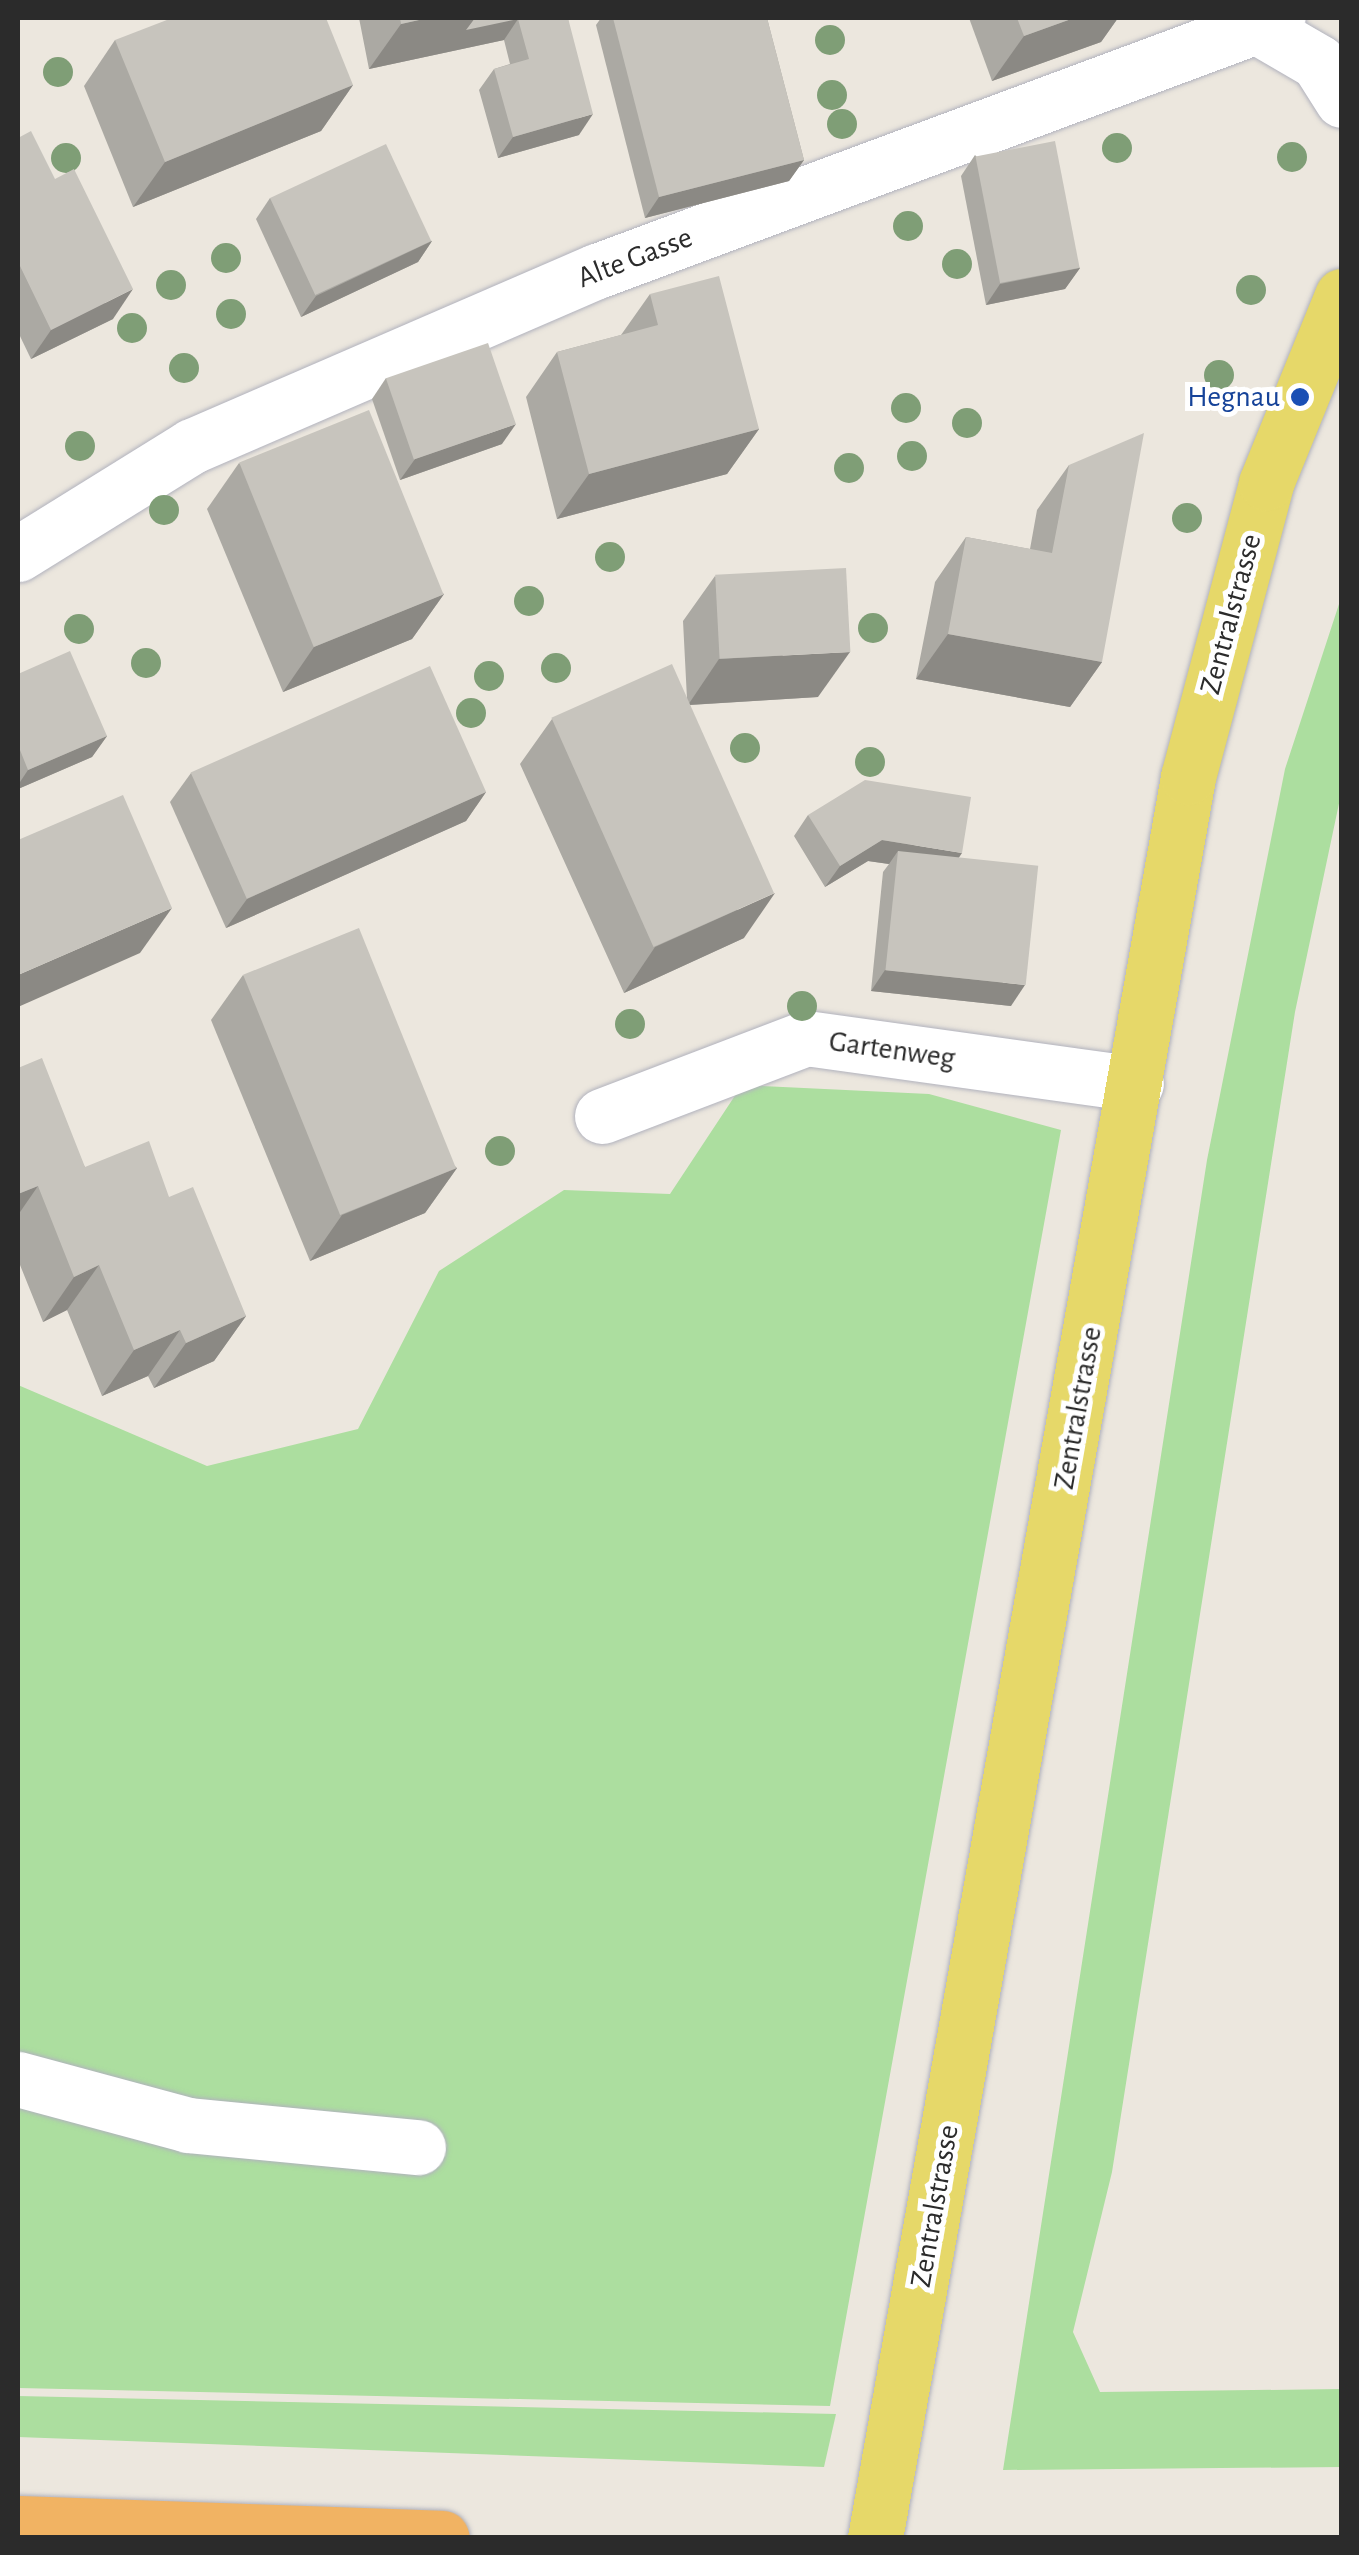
<!DOCTYPE html>
<style>
body{margin:0}
#map{position:relative;width:1359px;height:2555px;overflow:hidden;background:#ece7de;font-family:"Alegreya Sans",sans-serif}
div>[style]{position:absolute}
.green>*{inset:0;background:#acde9f}
.roads{filter:drop-shadow(0 0 2px #b1b2bd) drop-shadow(0 0 2px #b1b2bd)}
.minor>*{height:55px;margin:-27.5px;padding:0 27.5px;transform-origin:27.5px;border-radius:27.5px;background:#fff}
.major>*{height:55px;margin:-27.5px;padding:0 27.5px;transform-origin:27.5px;border-radius:27.5px;background:#e6d869}
.highway>*{height:55px;margin:-27.5px;padding:0 27.5px;transform-origin:27.5px;border-radius:27.5px;background:#f1b363}
.trees>*{width:30px;height:30px;margin:-15px;border-radius:50%;background:#7f9e76}
.wall>*{inset:0;background:#aba9a3}
.shaded-wall>*{inset:0;background:#8b8984}
.building>*{inset:0;background:#c7c4bd;transform-origin:0 0}
.dots>*{width:28px;height:28px;translate:-50% -50%;box-sizing:border-box;border:5px solid #fff;border-radius:50%}
span{translate:-50% -50%;white-space:nowrap;text-align:center;line-height:1.15;-webkit-text-stroke:10px #fff;paint-order:stroke}
.street-label{font-size:30px;color:#2b2b2b}
.transit-label{font-size:30px;color:#164399}
.right{translate:-100% -50%;text-align:right}
.frame{position:absolute;inset:0;border:20px solid #2b2b2b;pointer-events:none}
</style>
<div id="map">
<div class="green">
<i style="clip-path:polygon(1341px 598px,1341px 794px,1295px 1012px,1112px 2172px,1073px 2332px,1100px 2392px,1341px 2389px,1341px 2467px,1003px 2470px,1207px 1160px,1285px 769px)"></i>
<i style="clip-path:polygon(742px 1085px,929px 1094px,1061px 1130px,830px 2406px,18px 2388px,18px 1385px,207px 1466px,358px 1429px,439px 1271px,564px 1190px,670px 1194px)"></i>
<i style="clip-path:polygon(18px 2396px,836px 2414px,824px 2467px,18px 2437px)"></i>
</div>
<div class="roads">
<div class="minor">
<i style="left:1256px;top:26px;width:72px;rotate:30.1deg"></i>
<i style="left:1318px;top:62px;width:45px;rotate:57.7deg"></i>
<i style="left:18px;top:554px;width:205px;rotate:-31.8deg"></i>
<i style="left:192px;top:446px;width:441px;rotate:-23.4deg"></i>
<i style="left:597px;top:271px;width:726px;rotate:-20.38deg"></i>
<i style="left:602px;top:1116px;width:218px;rotate:-20.9deg"></i>
<i style="left:806px;top:1038px;width:333px;rotate:7.9deg"></i>
<i style="left:18px;top:2079px;width:176px;rotate:15.1deg"></i>
<i style="left:188px;top:2125px;width:231px;rotate:5.5deg"></i>
</div>
<div class="major">
<i style="left:875px;top:2538px;width:1789px;rotate:-79.92deg"></i>
<i style="left:1188px;top:777px;width:304px;rotate:-75.1deg"></i>
<i style="left:1266px;top:483px;width:202px;rotate:-67.9deg"></i>
</div>
<div class="highway">
<i style="left:18px;top:2523px;width:424px;rotate:2deg"></i>
</div>
</div>
<div class="trees">
<i style="left:830px;top:40px"></i>
<i style="left:58px;top:72px"></i>
<i style="left:832px;top:95px"></i>
<i style="left:842px;top:124px"></i>
<i style="left:1117px;top:148px"></i>
<i style="left:1292px;top:157px"></i>
<i style="left:66px;top:158px"></i>
<i style="left:908px;top:226px"></i>
<i style="left:226px;top:258px"></i>
<i style="left:957px;top:264px"></i>
<i style="left:171px;top:285px"></i>
<i style="left:1251px;top:290px"></i>
<i style="left:231px;top:314px"></i>
<i style="left:132px;top:328px"></i>
<i style="left:184px;top:368px"></i>
<i style="left:1219px;top:375px"></i>
<i style="left:906px;top:408px"></i>
<i style="left:967px;top:423px"></i>
<i style="left:80px;top:446px"></i>
<i style="left:912px;top:456px"></i>
<i style="left:849px;top:468px"></i>
<i style="left:164px;top:510px"></i>
<i style="left:1187px;top:518px"></i>
<i style="left:610px;top:557px"></i>
<i style="left:529px;top:601px"></i>
<i style="left:873px;top:628px"></i>
<i style="left:79px;top:629px"></i>
<i style="left:146px;top:663px"></i>
<i style="left:556px;top:668px"></i>
<i style="left:489px;top:676px"></i>
<i style="left:471px;top:713px"></i>
<i style="left:745px;top:748px"></i>
<i style="left:870px;top:762px"></i>
<i style="left:802px;top:1006px"></i>
<i style="left:630px;top:1024px"></i>
<i style="left:500px;top:1151px"></i>
</div>
<div class="wall">
<i style="clip-path:polygon(359px 18px,568px 18px,579px 135px,498px 158px,479px 90px,494px 69px,510px 64px,504px 40px,369px 69px)"></i>
<i style="clip-path:polygon(601px 18px,767px 18px,804px 160px,789px 181px,645px 218px,596px 25px)"></i>
<i style="clip-path:polygon(969px 18px,1118px 18px,1101px 42px,992px 81px)"></i>
<i style="clip-path:polygon(115px 40px,353px 85px,321px 131px,133px 207px,84px 86px)"></i>
<i style="clip-path:polygon(18px 138px,113px 319px,31px 359px,18px 332px)"></i>
<i style="clip-path:polygon(975px 155px,1080px 268px,1065px 289px,986px 305px,961px 176px)"></i>
<i style="clip-path:polygon(270px 198px,432px 241px,418px 262px,301px 317px,256px 219px)"></i>
<i style="clip-path:polygon(650px 294px,759px 429px,727px 474px,557px 519px,526px 397px,557px 352px,621px 335px)"></i>
<i style="clip-path:polygon(386px 378px,502px 444px,400px 480px,372px 399px)"></i>
<i style="clip-path:polygon(239px 463px,444px 594px,412px 639px,283px 692px,207px 509px)"></i>
<i style="clip-path:polygon(1069px 465px,1102px 662px,1070px 707px,916px 679px,935px 582px,966px 537px,1030px 549px,1037px 510px)"></i>
<i style="clip-path:polygon(715px 576px,818px 697px,690px 705px,744px 938px,624px 993px,520px 764px,552px 719px,687px 699px,683px 621px)"></i>
<i style="clip-path:polygon(18px 674px,107px 736px,92px 757px,18px 789px)"></i>
<i style="clip-path:polygon(191px 773px,486px 792px,466px 821px,226px 928px,170px 802px)"></i>
<i style="clip-path:polygon(808px 815px,959px 858px,1011px 1006px,871px 991px,883px 872px,889px 864px,868px 861px,825px 887px,794px 836px)"></i>
<i style="clip-path:polygon(243px 975px,457px 1168px,425px 1213px,310px 1261px,211px 1020px)"></i>
<i style="clip-path:polygon(18px 1068px,85px 1167px,169px 1197px,246px 1316px,214px 1361px,154px 1388px,148px 1376px,102px 1396px,67px 1310px,43px 1322px,18px 1260px)"></i>
</div>
<div class="shaded-wall">
<i style="clip-path:polygon(428px 18px,475px 18px,518px 19px,504px 40px,369px 69px,401px 24px)"></i>
<i style="clip-path:polygon(1074px 18px,1118px 18px,1101px 42px,992px 81px,1024px 36px)"></i>
<i style="clip-path:polygon(353px 85px,321px 131px,133px 207px,165px 162px)"></i>
<i style="clip-path:polygon(593px 114px,579px 135px,498px 158px,513px 137px)"></i>
<i style="clip-path:polygon(804px 160px,789px 181px,645px 218px,659px 197px)"></i>
<i style="clip-path:polygon(432px 241px,418px 262px,301px 317px,316px 296px)"></i>
<i style="clip-path:polygon(1080px 268px,1065px 289px,986px 305px,1000px 284px)"></i>
<i style="clip-path:polygon(133px 289px,113px 319px,31px 359px,51px 330px)"></i>
<i style="clip-path:polygon(516px 424px,502px 444px,400px 480px,415px 459px)"></i>
<i style="clip-path:polygon(759px 429px,727px 474px,557px 519px,589px 474px)"></i>
<i style="clip-path:polygon(444px 594px,412px 639px,283px 692px,314px 647px)"></i>
<i style="clip-path:polygon(948px 634px,1102px 662px,1070px 707px,916px 679px)"></i>
<i style="clip-path:polygon(850px 652px,818px 697px,688px 705px,719px 659px)"></i>
<i style="clip-path:polygon(107px 736px,92px 757px,18px 789px,18px 785px,28px 770px)"></i>
<i style="clip-path:polygon(486px 792px,466px 821px,226px 928px,247px 899px)"></i>
<i style="clip-path:polygon(882px 840px,962px 853px,948px 874px,898px 851px,889px 864px,868px 861px,825px 887px,840px 866px)"></i>
<i style="clip-path:polygon(775px 893px,744px 938px,624px 993px,655px 947px)"></i>
<i style="clip-path:polygon(172px 908px,140px 953px,18px 1007px,18px 975px)"></i>
<i style="clip-path:polygon(885px 970px,1025px 985px,1011px 1006px,871px 991px)"></i>
<i style="clip-path:polygon(457px 1168px,425px 1213px,310px 1261px,342px 1215px)"></i>
<i style="clip-path:polygon(38px 1186px,18px 1215px,18px 1194px)"></i>
<i style="clip-path:polygon(99px 1265px,67px 1310px,43px 1322px,74px 1277px)"></i>
<i style="clip-path:polygon(246px 1316px,214px 1361px,154px 1388px,186px 1343px)"></i>
<i style="clip-path:polygon(180px 1330px,148px 1376px,102px 1396px,134px 1350px)"></i>
</div>
<div class="building">
<i style="clip-path:polygon(172px 18px,326px 18px,353px 85px,165px 162px,115px 40px)"></i>
<i style="clip-path:polygon(400px 18px,428px 18px,401px 24px)"></i>
<i style="clip-path:polygon(475px 18px,568px 18px,593px 114px,513px 137px,494px 69px,529px 59px,518px 19px,466px 30px)"></i>
<i style="clip-path:polygon(613px 18px,767px 18px,804px 160px,659px 197px)"></i>
<i style="clip-path:polygon(1017px 18px,1074px 18px,1024px 36px)"></i>
<i style="clip-path:polygon(31px 131px,55px 179px,74px 169px,133px 289px,51px 330px,20px 266px,18px 267px,18px 138px)"></i>
<i style="left:1055px;top:141px;width:129px;height:81px;rotate:79deg"></i>
<i style="left:386px;top:144px;width:107px;height:128px;rotate:65deg"></i>
<i style="clip-path:polygon(719px 276px,759px 429px,589px 474px,557px 352px,658px 325px,650px 294px)"></i>
<i style="left:488px;top:343px;width:86px;height:108px;rotate:71deg"></i>
<i style="left:369px;top:410px;width:199px;height:140px;rotate:68deg"></i>
<i style="clip-path:polygon(1144px 433px,1102px 662px,948px 634px,966px 537px,1052px 553px,1069px 465px)"></i>
<i style="left:846px;top:568px;width:84px;height:131px;rotate:87deg"></i>
<i style="clip-path:polygon(70px 651px,107px 736px,28px 770px,18px 745px,18px 674px)"></i>
<i style="left:672px;top:664px;width:251px;height:132px;rotate:66deg"></i>
<i style="left:430px;top:666px;width:138px;height:262px;rotate:66deg"></i>
<i style="clip-path:polygon(865px 780px,971px 797px,962px 853px,882px 840px,840px 866px,808px 815px)"></i>
<i style="clip-path:polygon(123px 795px,172px 908px,18px 975px,18px 840px)"></i>
<i style="left:898px;top:851px;width:141px;height:120px;rotate:6deg"></i>
<i style="left:359px;top:928px;width:259px;height:125px;rotate:68deg"></i>
<i style="clip-path:polygon(42px 1058px,85px 1167px,149px 1141px,169px 1197px,193px 1187px,246px 1316px,186px 1343px,180px 1330px,134px 1350px,99px 1265px,74px 1277px,38px 1186px,18px 1194px,18px 1068px)"></i>
</div>
<div class="dots">
<i style="left:1300px;top:397px;background:#1a4fb4"></i>
</div>
<div class="street-label">
<span style="left:635px;top:258px;rotate:-21deg">Alte Gasse</span>
<span style="left:1231px;top:614px;rotate:-75deg">Zentralstrasse</span>
<span style="left:892px;top:1050px;rotate:8deg">Gartenweg</span>
<span style="left:1078px;top:1408px;rotate:-80deg">Zentralstrasse</span>
<span style="left:935px;top:2206px;rotate:-80deg">Zentralstrasse</span>
</div>
<div class="transit-label">
<span class="right" style="left:1280px;top:397px">Hegnau</span>
</div>
<div class="frame"></div>
</div>
